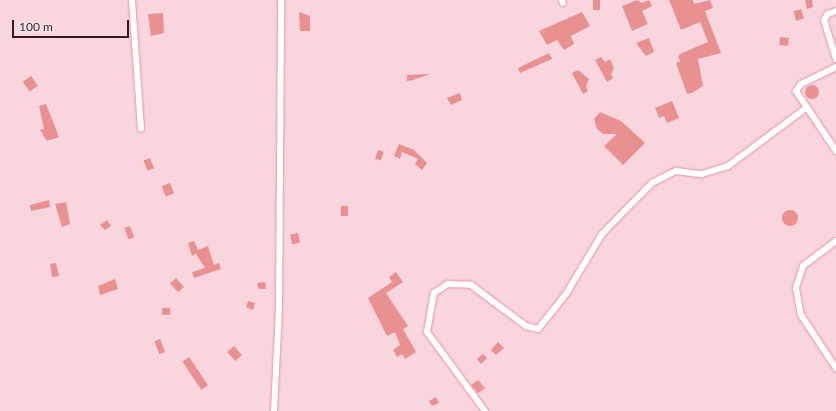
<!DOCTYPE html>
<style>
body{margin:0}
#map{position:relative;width:836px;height:411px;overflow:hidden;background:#f9d5de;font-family:Lato,sans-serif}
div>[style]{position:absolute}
.building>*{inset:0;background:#e89190;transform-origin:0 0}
.round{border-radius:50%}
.roads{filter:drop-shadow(0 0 1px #e893ac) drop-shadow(0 0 1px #e893ac)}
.street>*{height:6px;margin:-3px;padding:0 3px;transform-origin:3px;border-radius:3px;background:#fff}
span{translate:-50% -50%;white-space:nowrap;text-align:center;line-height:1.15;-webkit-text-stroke:3px #fae7ec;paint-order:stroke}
.scale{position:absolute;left:12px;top:20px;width:117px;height:18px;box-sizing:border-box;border:2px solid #381822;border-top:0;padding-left:5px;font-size:12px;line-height:14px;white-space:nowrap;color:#381822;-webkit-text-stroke:3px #fae7ec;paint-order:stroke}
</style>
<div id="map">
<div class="building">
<i style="left:593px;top:0;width:7px;height:10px"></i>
<i style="clip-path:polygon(637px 0,642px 3px,649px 0,652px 6px,642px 11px,648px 24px,632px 31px,622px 6px)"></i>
<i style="clip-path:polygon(669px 0,693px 0,694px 4px,710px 0,713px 8px,705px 11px,721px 53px,698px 59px,703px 86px,692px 93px,687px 94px,676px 63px,680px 61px,678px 56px,682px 53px,708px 42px,700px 22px,681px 30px)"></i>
<i style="clip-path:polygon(805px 0,812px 0,813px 7px,807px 9px)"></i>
<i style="left:801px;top:9px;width:10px;height:8px;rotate:73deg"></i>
<i style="clip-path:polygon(299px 12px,310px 16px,310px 31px,300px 31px)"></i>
<i style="clip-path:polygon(582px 12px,590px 26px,571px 36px,574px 44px,564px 50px,557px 40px,547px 45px,539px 31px)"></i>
<i style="clip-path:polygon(163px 13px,164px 33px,151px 36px,148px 14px)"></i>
<i style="left:780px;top:37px;width:9px;height:8px;rotate:6deg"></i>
<i style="clip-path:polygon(649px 38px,654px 52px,646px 56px,636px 43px)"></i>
<i style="clip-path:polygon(549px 53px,552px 59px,520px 73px,518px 68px)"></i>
<i style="clip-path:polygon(601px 57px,605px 62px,610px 59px,614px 68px,611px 74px,613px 78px,607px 82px,595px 60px)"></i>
<i style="clip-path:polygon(578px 70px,589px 79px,586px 86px,588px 91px,583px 94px,572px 73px)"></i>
<i style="clip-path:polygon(430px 74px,413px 80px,407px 81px,407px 75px)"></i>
<i style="left:31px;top:76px;width:12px;height:10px;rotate:55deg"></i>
<i class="round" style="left:805px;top:85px;width:14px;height:14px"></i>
<i style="clip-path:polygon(460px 93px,462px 100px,451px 105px,447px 98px)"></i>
<i style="clip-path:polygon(672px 101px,679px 118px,667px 123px,664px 116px,659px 118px,655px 108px)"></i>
<i style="clip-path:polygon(46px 104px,59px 137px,47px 141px,40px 130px,44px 129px,39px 106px)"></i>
<i style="clip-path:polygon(600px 112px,621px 121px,645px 143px,623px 165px,604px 146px,617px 134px,603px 134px,597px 129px,594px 119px)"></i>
<i style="clip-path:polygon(399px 144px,414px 150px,427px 163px,422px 170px,415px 164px,418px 159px,402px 152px,400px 159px,394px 156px)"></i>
<i style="left:378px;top:150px;width:6px;height:9px;rotate:18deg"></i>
<i style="left:150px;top:158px;width:11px;height:7px;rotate:68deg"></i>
<i style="left:170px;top:183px;width:11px;height:9px;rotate:68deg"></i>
<i style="clip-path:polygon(49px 200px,50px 207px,31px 211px,30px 205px)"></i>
<i style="clip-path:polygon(66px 202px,70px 224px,62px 227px,55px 204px)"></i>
<i style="left:341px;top:206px;width:7px;height:10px"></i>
<i class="round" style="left:782px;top:210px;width:16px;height:16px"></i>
<i style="clip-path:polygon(107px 220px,111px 226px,105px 230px,100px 225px)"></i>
<i style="left:130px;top:226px;width:12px;height:6px;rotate:70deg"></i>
<i style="left:298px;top:233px;width:10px;height:8px;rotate:79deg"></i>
<i style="clip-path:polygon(194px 241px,198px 250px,208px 246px,214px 265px,219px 263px,221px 269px,194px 278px,192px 272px,205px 268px,196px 254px,192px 256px,188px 243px)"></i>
<i style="clip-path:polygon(56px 263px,59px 276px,52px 277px,50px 264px)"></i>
<i style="clip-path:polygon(396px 272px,403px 282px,386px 293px,408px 326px,403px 329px,416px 352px,405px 359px,402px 354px,397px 357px,393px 350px,400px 345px,395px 332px,387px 336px,368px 298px,392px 282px,389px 277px)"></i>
<i style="left:176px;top:278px;width:12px;height:8px;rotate:48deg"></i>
<i style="clip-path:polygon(115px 279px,118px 289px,100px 295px,98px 286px)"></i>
<i style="clip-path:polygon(265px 282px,266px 289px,259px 289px,257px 283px)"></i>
<i style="clip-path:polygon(248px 301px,255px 303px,253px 310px,246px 307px)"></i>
<i style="left:162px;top:308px;width:8px;height:7px"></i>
<i style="left:160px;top:339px;width:14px;height:6px;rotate:69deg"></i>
<i style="clip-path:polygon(498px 342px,504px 348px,496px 355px,491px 350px)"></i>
<i style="left:234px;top:346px;width:12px;height:9px;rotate:48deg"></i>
<i style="clip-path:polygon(483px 354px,487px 358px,481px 364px,477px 359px)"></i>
<i style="left:189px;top:357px;width:34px;height:8px;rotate:56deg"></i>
<i style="clip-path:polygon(478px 380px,485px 388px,478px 393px,471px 385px)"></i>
<i style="clip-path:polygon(436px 397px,439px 403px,432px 406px,429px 401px)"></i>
</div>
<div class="roads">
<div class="street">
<i style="left:132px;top:0;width:129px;rotate:86deg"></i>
<i style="left:562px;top:0;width:3px;rotate:72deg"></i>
<i style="left:836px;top:11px;width:9px;rotate:159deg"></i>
<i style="left:828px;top:14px;width:7px;rotate:124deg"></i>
<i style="left:824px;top:20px;width:41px;rotate:72.9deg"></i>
<i style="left:836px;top:67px;width:39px;rotate:154deg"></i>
<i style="left:801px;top:84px;width:9px;rotate:126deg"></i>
<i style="left:796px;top:91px;width:72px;rotate:56.3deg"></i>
<i style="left:836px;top:241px;width:41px;rotate:142.9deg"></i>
<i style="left:803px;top:266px;width:23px;rotate:108deg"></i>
<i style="left:796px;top:288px;width:27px;rotate:80deg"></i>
<i style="left:801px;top:315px;width:64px;rotate:56.6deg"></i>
<i style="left:274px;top:411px;width:103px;rotate:-87.2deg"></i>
<i style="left:279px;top:308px;width:308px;rotate:-89.6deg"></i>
<i style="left:485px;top:411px;width:98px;rotate:-126.3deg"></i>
<i style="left:427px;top:332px;width:40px;rotate:-80deg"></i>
<i style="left:434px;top:293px;width:17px;rotate:-33deg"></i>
<i style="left:448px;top:284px;width:23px;rotate:2deg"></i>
<i style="left:471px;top:285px;width:69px;rotate:36.7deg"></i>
<i style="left:526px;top:326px;width:12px;rotate:14deg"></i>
<i style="left:538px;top:329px;width:45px;rotate:-51.3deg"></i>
<i style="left:566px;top:294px;width:70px;rotate:-59deg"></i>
<i style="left:602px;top:234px;width:71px;rotate:-45.6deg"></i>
<i style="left:652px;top:183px;width:27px;rotate:-27deg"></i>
<i style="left:676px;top:171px;width:26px;rotate:7deg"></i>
<i style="left:702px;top:174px;width:27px;rotate:-17deg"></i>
<i style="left:728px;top:166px;width:97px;rotate:-36.6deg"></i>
</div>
</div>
<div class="scale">100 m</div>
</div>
